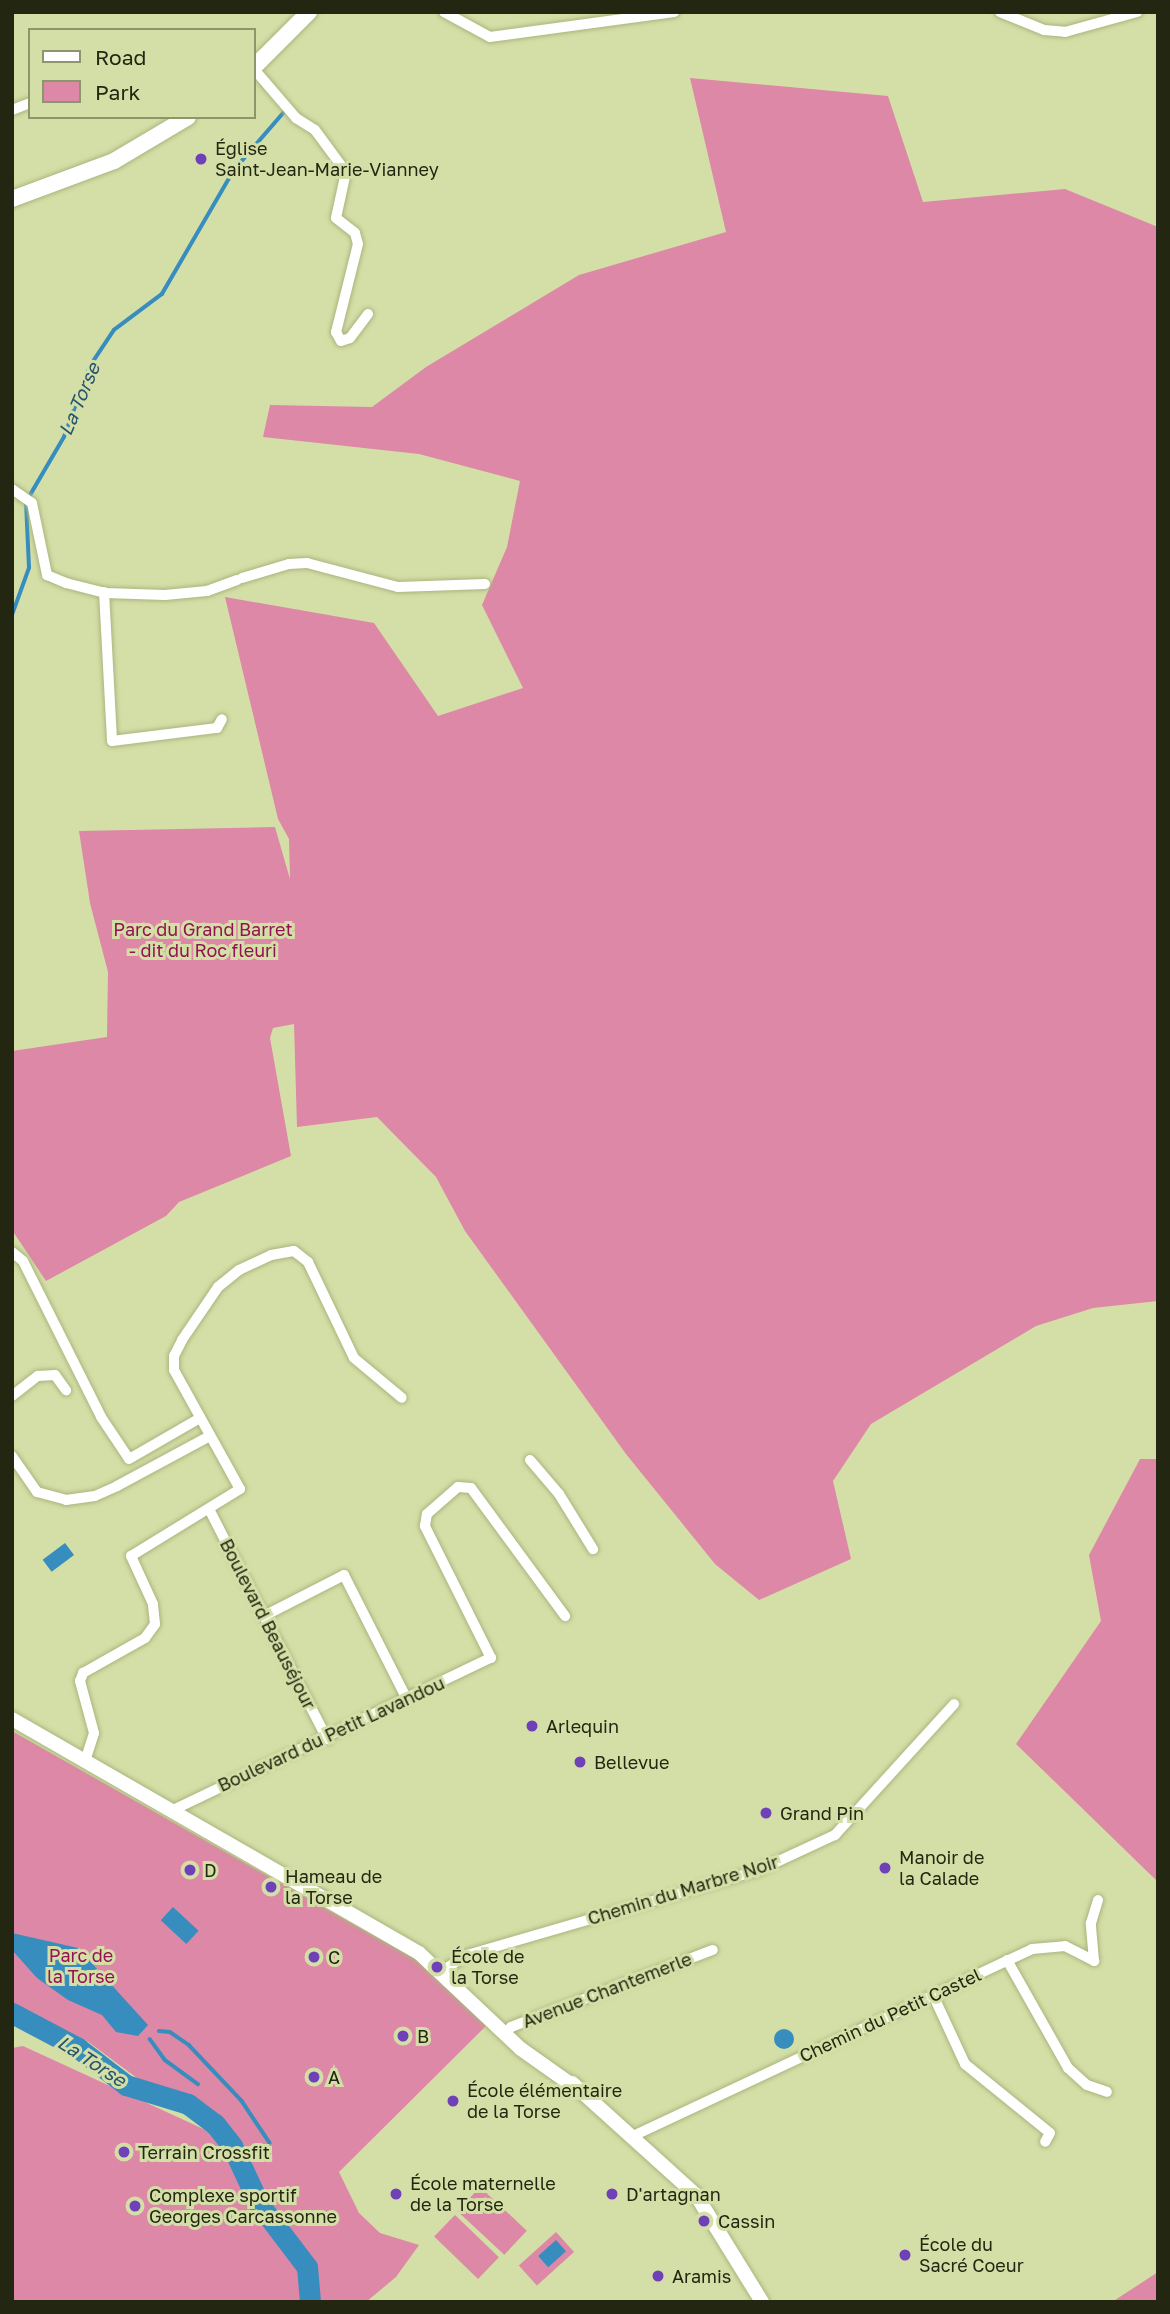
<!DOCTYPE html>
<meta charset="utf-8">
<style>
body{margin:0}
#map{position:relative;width:1170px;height:2314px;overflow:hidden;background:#d4dfa7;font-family:"Golos Text",sans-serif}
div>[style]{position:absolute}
.green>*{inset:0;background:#dd88a6;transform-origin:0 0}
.water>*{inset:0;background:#368dbe;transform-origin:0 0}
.round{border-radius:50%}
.stream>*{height:3.5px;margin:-1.75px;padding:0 1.75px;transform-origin:1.75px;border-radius:1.75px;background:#368dbe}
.river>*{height:21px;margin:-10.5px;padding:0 10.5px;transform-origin:10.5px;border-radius:10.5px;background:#368dbe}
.roads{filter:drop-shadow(0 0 2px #aab57e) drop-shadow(0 0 2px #aab57e)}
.minor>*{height:10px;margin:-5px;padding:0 5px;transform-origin:5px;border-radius:5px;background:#fff}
.tertiary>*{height:14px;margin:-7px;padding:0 7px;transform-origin:7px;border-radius:7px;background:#fff}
.secondary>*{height:16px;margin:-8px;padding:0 8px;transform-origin:8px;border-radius:8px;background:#fff}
.dots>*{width:19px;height:19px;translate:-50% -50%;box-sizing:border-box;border:4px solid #d4dfa7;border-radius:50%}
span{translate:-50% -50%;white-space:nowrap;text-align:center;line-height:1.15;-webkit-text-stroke:6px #d4dfa7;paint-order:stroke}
.poi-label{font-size:18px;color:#232711}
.left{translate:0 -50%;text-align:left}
.park-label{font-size:18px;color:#941253}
.street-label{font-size:18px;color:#232711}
.water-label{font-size:19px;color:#26536e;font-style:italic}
.frame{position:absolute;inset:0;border:14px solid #232711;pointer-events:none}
.legend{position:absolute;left:28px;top:28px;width:228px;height:91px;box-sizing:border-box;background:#d4dfa7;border:2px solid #8d956b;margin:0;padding:9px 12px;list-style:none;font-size:21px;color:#232711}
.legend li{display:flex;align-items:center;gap:14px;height:35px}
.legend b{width:35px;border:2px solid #8d956b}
</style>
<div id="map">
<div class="green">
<i style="clip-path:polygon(690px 78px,888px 96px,923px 202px,1065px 189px,1158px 227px,1158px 1301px,1093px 1308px,1036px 1326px,871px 1424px,833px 1481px,851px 1559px,759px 1600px,715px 1564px,626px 1454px,465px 1231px,436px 1177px,377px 1117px,297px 1127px,294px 1024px,273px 1028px,270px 1038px,291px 1156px,179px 1202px,166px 1216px,46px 1281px,12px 1230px,12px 1051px,107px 1037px,108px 972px,90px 903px,79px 831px,275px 827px,290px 879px,289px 839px,278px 819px,225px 597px,374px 623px,438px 716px,523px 688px,482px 605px,507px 547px,520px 481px,419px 454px,263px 437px,270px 405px,372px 407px,426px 367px,579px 275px,726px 232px)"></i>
<i style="clip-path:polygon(1140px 1459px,1158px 1459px,1158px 1882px,1016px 1744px,1101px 1621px,1089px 1555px)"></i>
<i style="clip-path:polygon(12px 1731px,418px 1961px,488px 2024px,339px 2172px,359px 2213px,380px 2233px,419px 2245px,396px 2277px,366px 2302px,12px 2302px,12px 2048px,23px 2046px,210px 2132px,87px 2041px,12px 2013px)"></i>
<i style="left:480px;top:2187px;width:64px;height:33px;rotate:43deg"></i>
<i style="left:455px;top:2215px;width:61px;height:30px;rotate:44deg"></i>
<i style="left:556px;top:2232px;width:27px;height:50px;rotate:48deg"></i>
<i style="clip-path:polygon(1158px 2272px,1158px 2302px,1112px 2302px)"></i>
</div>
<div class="water">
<i style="left:65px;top:1543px;width:15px;height:28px;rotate:53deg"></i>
<i style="left:173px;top:1907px;width:35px;height:18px;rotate:43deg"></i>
<i style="clip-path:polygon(12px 1933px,78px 1948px,148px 2025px,138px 2036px,116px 2032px,102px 2015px,68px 2000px,37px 1978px,12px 1950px)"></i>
<i class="round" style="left:774px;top:2029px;width:20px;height:20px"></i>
<i style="left:556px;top:2240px;width:15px;height:24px;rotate:48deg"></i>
</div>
<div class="stream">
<i style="left:12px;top:615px;width:50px;rotate:-70.1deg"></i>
<i style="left:29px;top:568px;width:66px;rotate:-92.6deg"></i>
<i style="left:26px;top:502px;width:75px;rotate:-59.7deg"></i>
<i style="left:64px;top:437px;width:76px;rotate:-69.9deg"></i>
<i style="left:90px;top:366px;width:43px;rotate:-56.3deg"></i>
<i style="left:114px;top:330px;width:60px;rotate:-36.9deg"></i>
<i style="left:162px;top:294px;width:143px;rotate:-59.9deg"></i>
<i style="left:234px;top:170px;width:77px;rotate:-49.2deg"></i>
<i style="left:159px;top:2031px;width:11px;rotate:5deg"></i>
<i style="left:170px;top:2032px;width:23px;rotate:34deg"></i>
<i style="left:189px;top:2045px;width:77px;rotate:46.6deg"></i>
<i style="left:242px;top:2101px;width:50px;rotate:56.3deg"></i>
<i style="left:150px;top:2039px;width:26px;rotate:54deg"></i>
<i style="left:165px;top:2060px;width:41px;rotate:36deg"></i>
</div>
<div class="river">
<i style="left:12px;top:2013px;width:75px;rotate:27.9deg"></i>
<i style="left:78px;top:2048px;width:61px;rotate:37.6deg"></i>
<i style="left:126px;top:2085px;width:65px;rotate:17deg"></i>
<i style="left:188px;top:2104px;width:34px;rotate:37deg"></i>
<i style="left:215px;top:2124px;width:28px;rotate:52deg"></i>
<i style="left:232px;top:2146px;width:64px;rotate:65deg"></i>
<i style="left:259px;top:2204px;width:79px;rotate:52.7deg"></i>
<i style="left:307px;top:2267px;width:35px;rotate:85deg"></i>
</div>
<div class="roads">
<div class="minor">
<i style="left:444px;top:12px;width:52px;rotate:28.5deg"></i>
<i style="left:490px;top:37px;width:186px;rotate:-7.7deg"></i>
<i style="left:1000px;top:12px;width:48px;rotate:22.2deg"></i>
<i style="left:1044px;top:30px;width:21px;rotate:5deg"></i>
<i style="left:1065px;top:32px;width:75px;rotate:-15.5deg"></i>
<i style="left:254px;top:69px;width:65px;rotate:49.4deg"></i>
<i style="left:296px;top:118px;width:22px;rotate:32deg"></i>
<i style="left:315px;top:130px;width:52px;rotate:53.6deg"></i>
<i style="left:346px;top:172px;width:47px;rotate:102.3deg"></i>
<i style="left:336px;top:218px;width:24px;rotate:38deg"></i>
<i style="left:355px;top:233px;width:11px;rotate:75deg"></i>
<i style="left:358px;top:244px;width:91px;rotate:104deg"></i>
<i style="left:336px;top:332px;width:10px;rotate:61deg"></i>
<i style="left:341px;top:341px;width:9px;rotate:-18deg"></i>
<i style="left:350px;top:338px;width:30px;rotate:-53deg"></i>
<i style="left:12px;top:110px;width:19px;rotate:-21deg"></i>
<i style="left:12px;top:489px;width:24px;rotate:35deg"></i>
<i style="left:32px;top:503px;width:74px;rotate:78.2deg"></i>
<i style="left:47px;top:575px;width:21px;rotate:23deg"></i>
<i style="left:66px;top:583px;width:40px;rotate:14.4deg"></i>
<i style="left:105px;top:593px;width:60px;rotate:1.9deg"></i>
<i style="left:165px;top:595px;width:42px;rotate:-5.4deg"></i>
<i style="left:207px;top:591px;width:32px;rotate:-20deg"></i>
<i style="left:242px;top:578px;width:49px;rotate:-16.6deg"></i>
<i style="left:289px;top:564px;width:18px;rotate:-3deg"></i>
<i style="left:307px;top:563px;width:94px;rotate:14.8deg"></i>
<i style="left:398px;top:587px;width:87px;rotate:-2deg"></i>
<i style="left:104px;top:592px;width:149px;rotate:86.9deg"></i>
<i style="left:112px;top:741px;width:106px;rotate:-7.1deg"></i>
<i style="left:217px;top:728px;width:10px;rotate:-61deg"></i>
<i style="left:12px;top:1252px;width:14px;rotate:39deg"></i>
<i style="left:23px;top:1261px;width:174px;rotate:63.4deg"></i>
<i style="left:101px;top:1417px;width:50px;rotate:56.3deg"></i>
<i style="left:129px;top:1459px;width:82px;rotate:-30deg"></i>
<i style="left:12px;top:1396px;width:33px;rotate:-38deg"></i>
<i style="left:38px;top:1376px;width:17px;rotate:-3deg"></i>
<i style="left:55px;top:1375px;width:19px;rotate:54deg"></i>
<i style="left:12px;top:1456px;width:44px;rotate:55.2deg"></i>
<i style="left:37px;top:1492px;width:30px;rotate:15deg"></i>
<i style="left:66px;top:1500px;width:29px;rotate:-8deg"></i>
<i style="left:95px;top:1496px;width:24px;rotate:-24deg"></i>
<i style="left:117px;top:1486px;width:106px;rotate:-28.3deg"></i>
<i style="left:530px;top:1460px;width:45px;rotate:49.5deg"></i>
<i style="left:559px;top:1494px;width:65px;rotate:58.3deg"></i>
<i style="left:209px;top:1509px;width:259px;rotate:62.8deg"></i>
<i style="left:264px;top:1616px;width:90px;rotate:-27.1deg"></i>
<i style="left:344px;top:1575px;width:139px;rotate:63.1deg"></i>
<i style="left:85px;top:1761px;width:29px;rotate:-72deg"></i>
<i style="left:94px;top:1733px;width:54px;rotate:-105.1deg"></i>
<i style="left:80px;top:1681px;width:9px;rotate:-69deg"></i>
<i style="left:83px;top:1673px;width:71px;rotate:-29.4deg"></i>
<i style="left:145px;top:1638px;width:17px;rotate:-54deg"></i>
<i style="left:155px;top:1624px;width:20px;rotate:-96deg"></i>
<i style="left:153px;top:1604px;width:53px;rotate:-114.6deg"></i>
<i style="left:131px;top:1556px;width:128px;rotate:-31.6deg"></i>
<i style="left:240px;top:1489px;width:136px;rotate:-119deg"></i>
<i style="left:174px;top:1370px;width:14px;rotate:-90deg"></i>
<i style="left:174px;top:1356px;width:18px;rotate:-63deg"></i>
<i style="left:182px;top:1340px;width:64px;rotate:-55.8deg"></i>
<i style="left:218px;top:1287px;width:27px;rotate:-39deg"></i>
<i style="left:239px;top:1270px;width:35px;rotate:-25deg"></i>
<i style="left:271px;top:1255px;width:23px;rotate:-10deg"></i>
<i style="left:294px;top:1251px;width:18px;rotate:38deg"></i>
<i style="left:308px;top:1262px;width:106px;rotate:64.4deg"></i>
<i style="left:354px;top:1358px;width:62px;rotate:39.8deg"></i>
<i style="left:171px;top:1811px;width:355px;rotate:-25.6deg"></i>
<i style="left:491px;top:1658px;width:148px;rotate:-116.6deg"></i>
<i style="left:425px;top:1526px;width:12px;rotate:-81deg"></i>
<i style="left:427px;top:1514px;width:41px;rotate:-41.1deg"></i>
<i style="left:458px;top:1487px;width:13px;rotate:4deg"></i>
<i style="left:471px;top:1488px;width:159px;rotate:53.7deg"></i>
<i style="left:1007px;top:1960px;width:124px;rotate:60.5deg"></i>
<i style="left:1068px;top:2068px;width:25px;rotate:42deg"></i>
<i style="left:1087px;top:2085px;width:21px;rotate:19deg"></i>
<i style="left:442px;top:1971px;width:30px;rotate:-33deg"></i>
<i style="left:467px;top:1955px;width:302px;rotate:-16.2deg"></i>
<i style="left:757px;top:1871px;width:86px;rotate:-24.8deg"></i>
<i style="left:835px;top:1835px;width:177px;rotate:-47.7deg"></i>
<i style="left:933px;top:1995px;width:76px;rotate:65.1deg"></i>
<i style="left:965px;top:2064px;width:109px;rotate:39.1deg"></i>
<i style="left:1050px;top:2133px;width:10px;rotate:119deg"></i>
<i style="left:504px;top:2034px;width:10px;rotate:-45deg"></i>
<i style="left:511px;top:2027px;width:216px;rotate:-20.9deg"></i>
<i style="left:633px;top:2136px;width:441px;rotate:-25.1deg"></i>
<i style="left:1032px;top:1949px;width:33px;rotate:-5deg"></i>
<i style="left:1065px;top:1946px;width:33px;rotate:27deg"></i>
<i style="left:1094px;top:1961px;width:38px;rotate:-95deg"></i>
<i style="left:1091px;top:1923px;width:24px;rotate:-73deg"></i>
</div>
<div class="tertiary">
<i style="left:12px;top:1719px;width:469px;rotate:29.9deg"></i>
<i style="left:419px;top:1953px;width:140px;rotate:43.3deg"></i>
<i style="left:521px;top:2049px;width:71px;rotate:35.3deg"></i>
<i style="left:572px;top:2083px;width:167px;rotate:42.1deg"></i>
<i style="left:696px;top:2195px;width:126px;rotate:58.3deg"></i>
</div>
<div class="secondary">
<i style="left:254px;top:67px;width:78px;rotate:-45deg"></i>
<i style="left:12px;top:199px;width:109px;rotate:-20.4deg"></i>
<i style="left:114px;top:161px;width:86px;rotate:-30.7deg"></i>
</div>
</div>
<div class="dots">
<i style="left:201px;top:159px;background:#6f40b8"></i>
<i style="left:532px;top:1726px;background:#6f40b8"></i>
<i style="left:580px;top:1762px;background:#6f40b8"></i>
<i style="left:766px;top:1813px;background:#6f40b8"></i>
<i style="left:885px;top:1868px;background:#6f40b8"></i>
<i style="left:190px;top:1870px;background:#6f40b8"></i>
<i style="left:271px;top:1887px;background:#6f40b8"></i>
<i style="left:314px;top:1957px;background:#6f40b8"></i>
<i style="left:437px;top:1967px;background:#6f40b8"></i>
<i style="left:403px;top:2036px;background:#6f40b8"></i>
<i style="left:314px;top:2077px;background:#6f40b8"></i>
<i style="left:453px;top:2101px;background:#6f40b8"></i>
<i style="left:124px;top:2152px;background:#6f40b8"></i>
<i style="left:396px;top:2194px;background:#6f40b8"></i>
<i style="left:612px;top:2194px;background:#6f40b8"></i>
<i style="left:135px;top:2206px;background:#6f40b8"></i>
<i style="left:704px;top:2221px;background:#6f40b8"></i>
<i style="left:905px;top:2255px;background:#6f40b8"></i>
<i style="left:658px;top:2276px;background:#6f40b8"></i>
</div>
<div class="poi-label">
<span class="left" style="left:215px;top:159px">Église<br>Saint-Jean-Marie-Vianney</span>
<span class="left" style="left:546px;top:1726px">Arlequin</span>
<span class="left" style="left:594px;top:1762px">Bellevue</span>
<span class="left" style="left:780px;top:1813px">Grand Pin</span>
<span class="left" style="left:899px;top:1868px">Manoir de<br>la Calade</span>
<span class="left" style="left:204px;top:1870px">D</span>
<span class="left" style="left:285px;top:1887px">Hameau de<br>la Torse</span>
<span class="left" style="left:328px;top:1957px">C</span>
<span class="left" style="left:451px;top:1967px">École de<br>la Torse</span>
<span class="left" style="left:417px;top:2036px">B</span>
<span class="left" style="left:328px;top:2077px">A</span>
<span class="left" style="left:467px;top:2101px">École élémentaire<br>de la Torse</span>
<span class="left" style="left:138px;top:2152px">Terrain Crossfit</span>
<span class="left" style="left:410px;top:2194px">École maternelle<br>de la Torse</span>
<span class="left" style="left:626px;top:2194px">D'artagnan</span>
<span class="left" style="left:149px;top:2206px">Complexe sportif<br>Georges Carcassonne</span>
<span class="left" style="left:718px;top:2221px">Cassin</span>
<span class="left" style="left:919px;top:2255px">École du<br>Sacré Coeur</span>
<span class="left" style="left:672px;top:2276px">Aramis</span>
</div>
<div class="park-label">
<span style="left:203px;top:940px">Parc du Grand Barret<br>- dit du Roc fleuri</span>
<span style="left:81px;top:1966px">Parc de<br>la Torse</span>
</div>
<div class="street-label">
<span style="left:268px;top:1624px;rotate:63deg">Boulevard Beauséjour</span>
<span style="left:331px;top:1734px;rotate:-25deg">Boulevard du Petit Lavandou</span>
<span style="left:683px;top:1890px;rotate:-17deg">Chemin du Marbre Noir</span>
<span style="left:607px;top:1990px;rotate:-21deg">Avenue Chantemerle</span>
<span style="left:890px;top:2015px;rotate:-25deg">Chemin du Petit Castel</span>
</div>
<div class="water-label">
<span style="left:79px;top:399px;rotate:-67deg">La Torse</span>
<span style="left:92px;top:2061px;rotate:33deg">La Torse</span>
</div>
<div class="frame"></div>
<ul class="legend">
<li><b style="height:9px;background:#fff"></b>Road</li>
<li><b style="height:19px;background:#dd88a6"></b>Park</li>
</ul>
</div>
